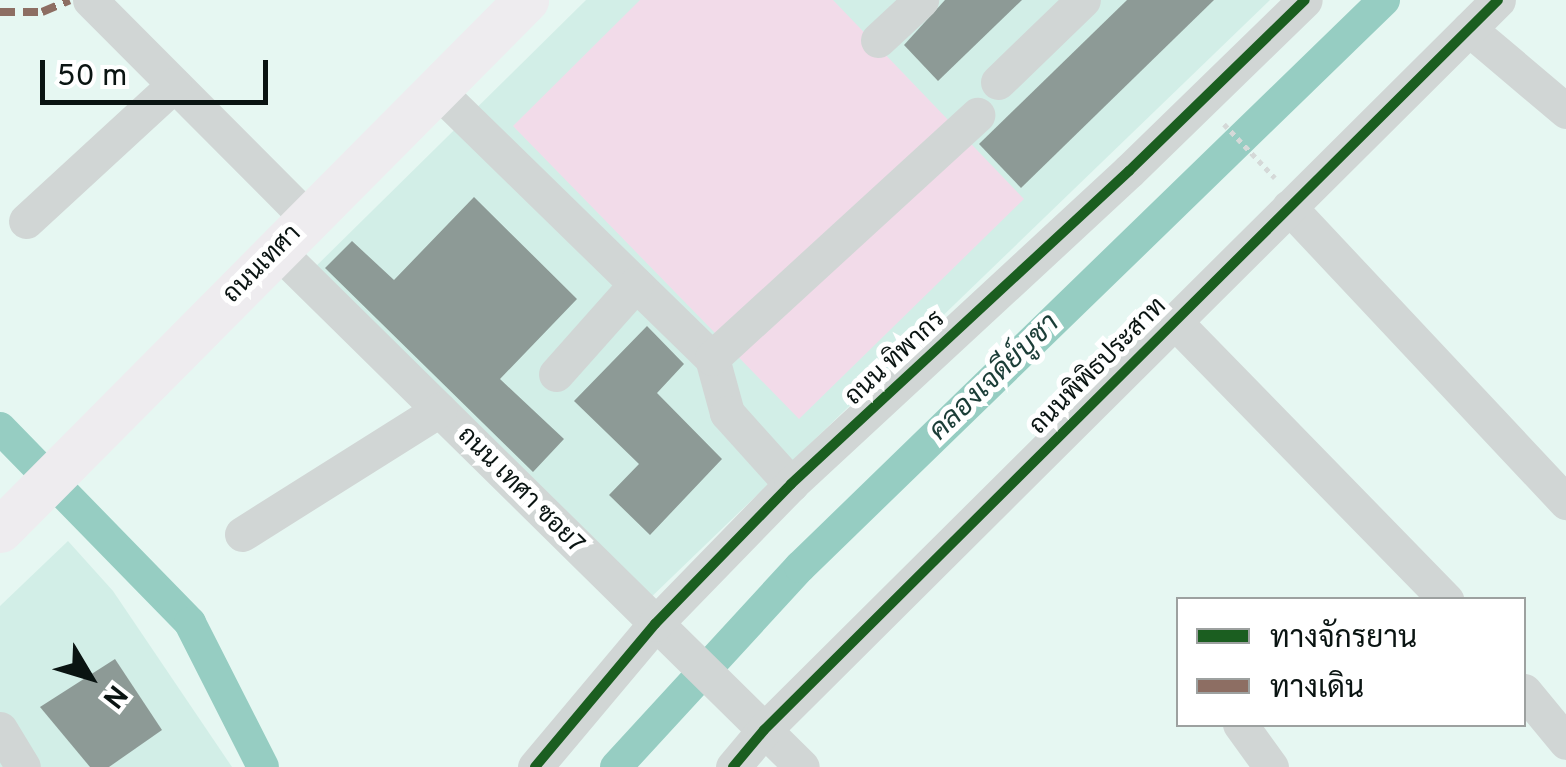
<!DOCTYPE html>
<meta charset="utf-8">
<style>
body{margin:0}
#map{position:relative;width:1566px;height:767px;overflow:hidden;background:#e6f7f2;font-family:Overpass,Sarabun,sans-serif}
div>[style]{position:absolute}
.built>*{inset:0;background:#d2eee7}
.green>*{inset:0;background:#f2dbe9}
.canal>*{height:32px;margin:-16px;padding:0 16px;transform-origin:16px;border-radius:16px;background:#96cdc2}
.building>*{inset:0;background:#8d9a96}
.path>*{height:5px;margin-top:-2.5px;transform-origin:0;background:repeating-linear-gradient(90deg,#d5d9d8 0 5px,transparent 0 10px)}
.minor>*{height:35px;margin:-17.5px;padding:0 17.5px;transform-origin:17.5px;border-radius:17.5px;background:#d1d6d5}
.major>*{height:45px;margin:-22.5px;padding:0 22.5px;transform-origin:22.5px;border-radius:22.5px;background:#eeecef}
.quiet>*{height:8px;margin-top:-4px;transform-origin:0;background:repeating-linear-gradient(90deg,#8d6e63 0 15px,transparent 0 23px)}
.cycleway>*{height:10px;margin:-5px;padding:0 5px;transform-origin:5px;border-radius:5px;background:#1b5e20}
span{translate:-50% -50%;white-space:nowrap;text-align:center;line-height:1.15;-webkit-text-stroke:10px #fff;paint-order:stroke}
.street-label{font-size:25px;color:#0a1412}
.water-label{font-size:28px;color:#1b3d37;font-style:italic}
.legend{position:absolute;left:1176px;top:597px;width:350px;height:130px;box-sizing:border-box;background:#fff;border:2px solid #9da1a0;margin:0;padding:12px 18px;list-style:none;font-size:30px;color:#0a1412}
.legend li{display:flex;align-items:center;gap:20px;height:50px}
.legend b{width:50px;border:2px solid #9da1a0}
.north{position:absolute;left:40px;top:627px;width:100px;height:100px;-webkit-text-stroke:8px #fff;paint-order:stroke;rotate:128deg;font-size:28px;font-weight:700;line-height:40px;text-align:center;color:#0a1412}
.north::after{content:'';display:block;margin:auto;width:35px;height:45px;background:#0a1412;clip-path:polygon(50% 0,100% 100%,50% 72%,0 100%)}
.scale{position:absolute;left:40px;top:60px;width:228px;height:45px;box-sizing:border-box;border:5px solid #0a1412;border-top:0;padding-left:12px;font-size:30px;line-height:35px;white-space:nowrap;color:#0a1412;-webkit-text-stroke:8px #fff;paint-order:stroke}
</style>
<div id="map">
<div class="built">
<i style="clip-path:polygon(586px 0,1270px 0,643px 605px,303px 279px)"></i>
<i style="clip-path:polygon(68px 541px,113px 591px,232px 767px,0 767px,0 606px)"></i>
</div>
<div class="green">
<i style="clip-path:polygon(640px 0,833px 0,1024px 199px,799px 419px,513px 126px)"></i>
</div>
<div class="canal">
<i style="left:0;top:428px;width:272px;rotate:45.7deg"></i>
<i style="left:190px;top:623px;width:161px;rotate:63.1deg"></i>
<i style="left:616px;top:767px;width:272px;rotate:-47.4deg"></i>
<i style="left:800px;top:567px;width:814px;rotate:-44.15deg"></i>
</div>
<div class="building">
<i style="clip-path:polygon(945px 0,1022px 0,938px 81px,904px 45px)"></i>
<i style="clip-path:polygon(1127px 0,1214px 0,1021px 188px,979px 144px)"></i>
<i style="clip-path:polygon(474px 197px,577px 299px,500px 379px,564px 439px,533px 472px,325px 268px,352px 241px,394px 280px)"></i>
<i style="clip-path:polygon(647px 326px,684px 364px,657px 393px,722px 459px,650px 535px,609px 495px,639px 464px,574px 401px)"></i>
<i style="clip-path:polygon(115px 659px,162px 730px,109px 767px,90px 767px,40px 707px)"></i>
</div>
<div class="path">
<i style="left:1224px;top:124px;width:74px;rotate:46.6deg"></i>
</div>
<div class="minor">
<i style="left:90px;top:0;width:310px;rotate:45.1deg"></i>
<i style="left:1469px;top:29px;width:127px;rotate:40.2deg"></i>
<i style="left:878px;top:40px;width:59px;rotate:-42.9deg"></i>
<i style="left:998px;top:82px;width:118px;rotate:-44deg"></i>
<i style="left:437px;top:90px;width:384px;rotate:44.3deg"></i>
<i style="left:712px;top:358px;width:57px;rotate:74.7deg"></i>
<i style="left:727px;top:413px;width:96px;rotate:48deg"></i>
<i style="left:1289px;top:207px;width:405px;rotate:46.8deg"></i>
<i style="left:26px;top:221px;width:201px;rotate:-42.6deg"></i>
<i style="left:278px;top:251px;width:735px;rotate:44.56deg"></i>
<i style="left:1174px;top:321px;width:390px;rotate:45.7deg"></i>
<i style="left:712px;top:358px;width:360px;rotate:-42.5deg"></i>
<i style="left:556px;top:374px;width:120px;rotate:-48.4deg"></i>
<i style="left:242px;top:534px;width:233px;rotate:-32.2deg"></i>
<i style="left:1524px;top:691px;width:66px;rotate:50.5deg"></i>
<i style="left:1240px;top:724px;width:53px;rotate:54.2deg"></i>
<i style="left:0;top:729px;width:44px;rotate:58.8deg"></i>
<i style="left:535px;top:767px;width:187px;rotate:-50deg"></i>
<i style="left:655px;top:624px;width:195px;rotate:-45.8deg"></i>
<i style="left:791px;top:484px;width:461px;rotate:-42.8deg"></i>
<i style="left:1129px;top:171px;width:245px;rotate:-44.2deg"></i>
<i style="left:733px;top:767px;width:48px;rotate:-50deg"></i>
<i style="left:764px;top:730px;width:1035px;rotate:-44.84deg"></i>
</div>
<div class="major">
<i style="left:0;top:530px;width:747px;rotate:-45.22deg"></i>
</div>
<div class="quiet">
<i style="left:0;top:12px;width:42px"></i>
<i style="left:42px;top:12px;width:30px;rotate:-23deg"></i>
</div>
<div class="cycleway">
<i style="left:535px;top:767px;width:187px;rotate:-50deg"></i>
<i style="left:655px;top:624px;width:195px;rotate:-45.8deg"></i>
<i style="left:791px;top:484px;width:461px;rotate:-42.8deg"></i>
<i style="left:1129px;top:171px;width:245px;rotate:-44.2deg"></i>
<i style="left:733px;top:767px;width:48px;rotate:-50deg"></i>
<i style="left:764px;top:730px;width:1035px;rotate:-44.84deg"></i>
</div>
<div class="street-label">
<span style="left:263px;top:265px;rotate:-45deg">ถนนเทศา</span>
<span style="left:896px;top:359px;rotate:-43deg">ถนน ทิพากร</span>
<span style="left:1099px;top:367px;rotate:-45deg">ถนนพิพิธประสาท</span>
<span style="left:520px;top:491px;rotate:45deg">ถนน เทศา ซอย7</span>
</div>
<div class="water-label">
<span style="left:995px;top:378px;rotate:-44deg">คลองเจดีย์บูชา</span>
</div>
<ul class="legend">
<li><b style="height:12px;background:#1b5e20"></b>ทางจักรยาน</li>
<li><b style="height:12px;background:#8d6e63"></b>ทางเดิน</li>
</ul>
<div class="north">N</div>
<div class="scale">50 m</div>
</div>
